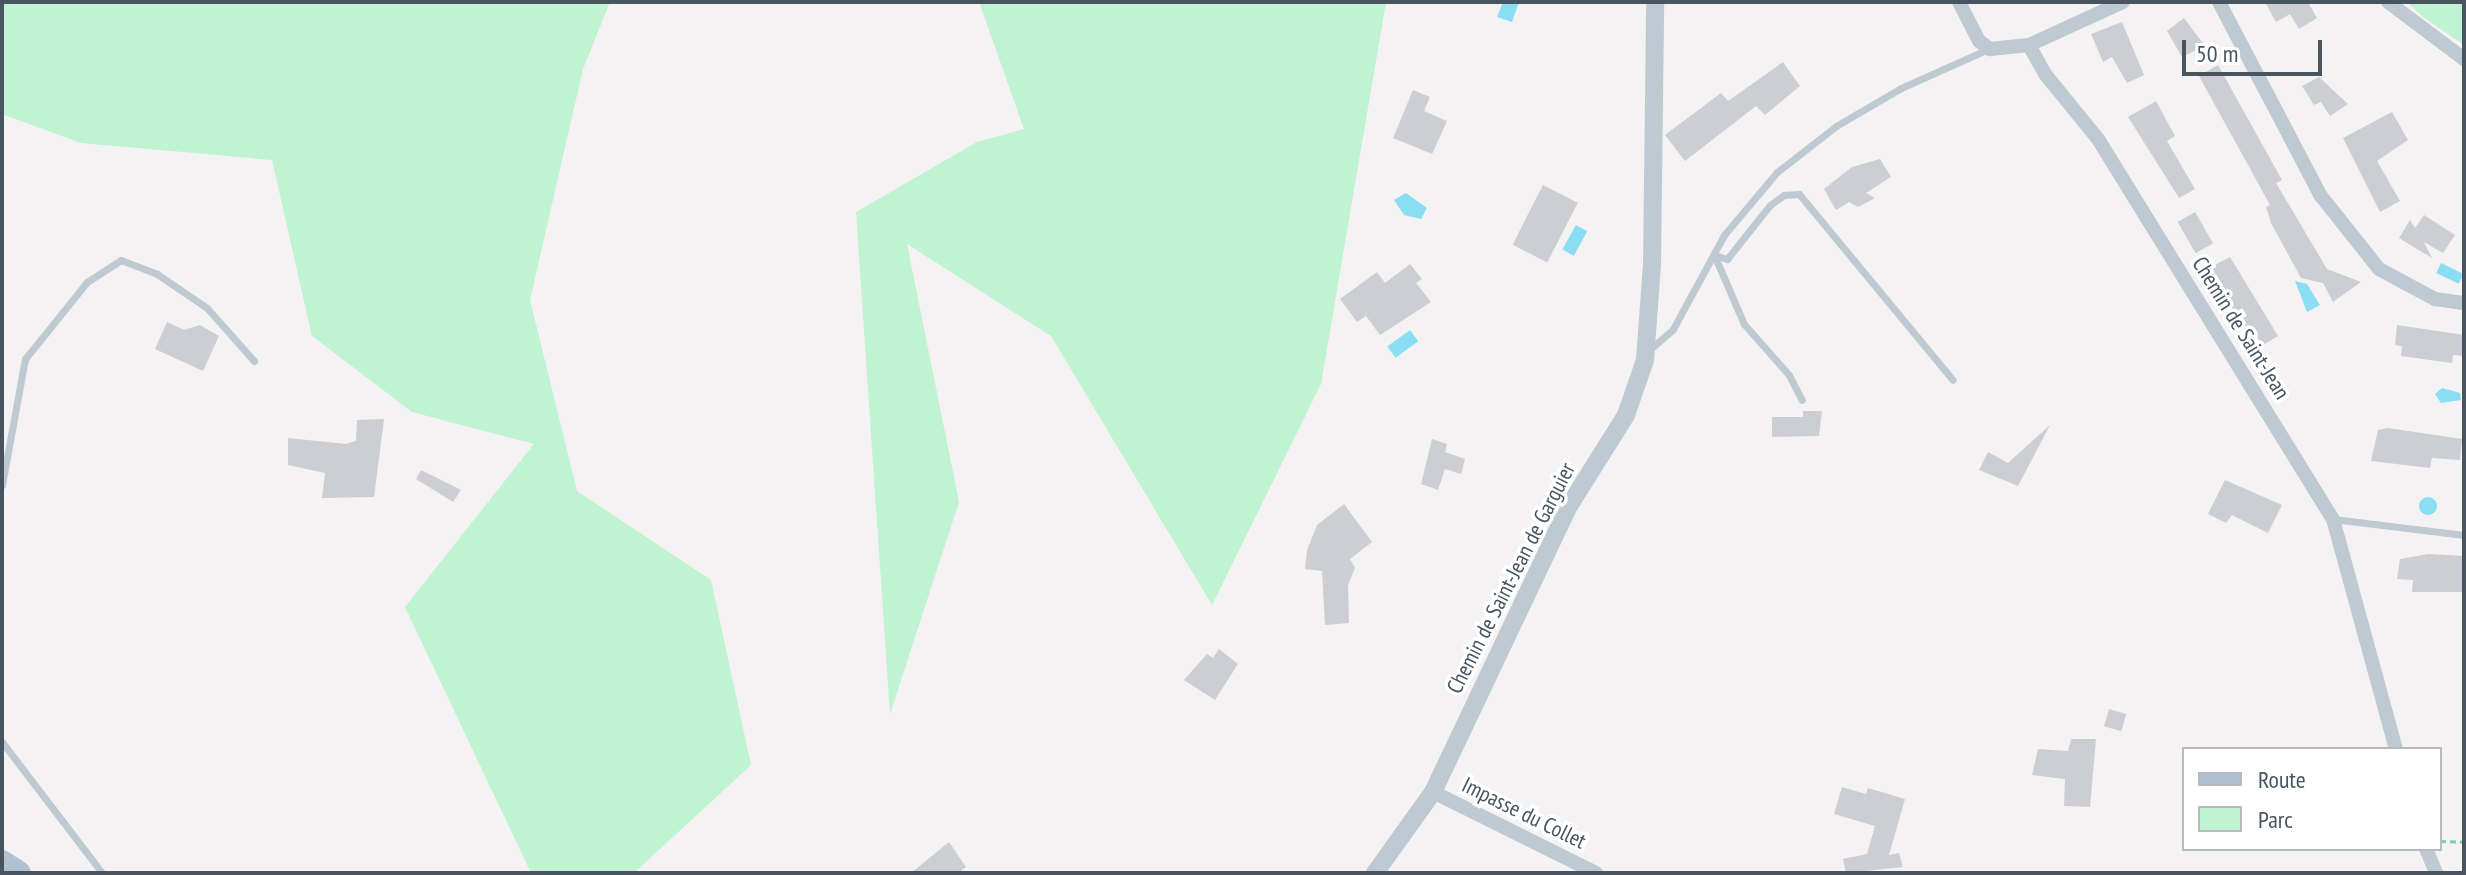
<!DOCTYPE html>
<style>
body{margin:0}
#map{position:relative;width:2466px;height:875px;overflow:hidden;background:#f4f2f2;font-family:"PT Sans Narrow",sans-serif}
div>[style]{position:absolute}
.green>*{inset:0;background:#bff3d2}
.water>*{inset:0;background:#89def3;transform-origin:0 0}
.round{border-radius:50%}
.building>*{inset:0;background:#ccced4;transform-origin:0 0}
.path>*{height:3px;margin-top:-1.5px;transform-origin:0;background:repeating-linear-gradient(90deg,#73d4a3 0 6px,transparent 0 10px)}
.service>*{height:7px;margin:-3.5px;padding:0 3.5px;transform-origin:3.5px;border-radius:3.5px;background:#bfc9d2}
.minor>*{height:14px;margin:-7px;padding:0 7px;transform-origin:7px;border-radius:7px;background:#bfc9d2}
.tertiary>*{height:18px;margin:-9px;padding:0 9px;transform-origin:9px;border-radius:9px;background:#bfc9d2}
.primary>*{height:24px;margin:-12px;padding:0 12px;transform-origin:12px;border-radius:12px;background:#b0c2d2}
span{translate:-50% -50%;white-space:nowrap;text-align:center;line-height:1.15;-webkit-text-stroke:7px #fff;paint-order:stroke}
.street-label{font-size:22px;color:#485561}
.frame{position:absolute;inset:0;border:4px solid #485561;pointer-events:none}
.legend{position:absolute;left:2182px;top:747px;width:260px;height:104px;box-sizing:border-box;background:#fff;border:2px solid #b6bbc0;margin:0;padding:10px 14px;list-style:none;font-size:24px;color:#485561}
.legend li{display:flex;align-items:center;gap:16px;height:40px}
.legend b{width:40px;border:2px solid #b6bbc0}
.scale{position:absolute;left:2182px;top:40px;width:140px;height:36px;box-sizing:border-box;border:4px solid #485561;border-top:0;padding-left:10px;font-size:24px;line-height:28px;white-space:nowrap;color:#485561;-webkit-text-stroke:6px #fff;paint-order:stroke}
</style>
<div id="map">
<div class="green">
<i style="clip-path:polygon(2px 2px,610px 2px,583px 69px,530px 300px,577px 491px,711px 580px,751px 765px,634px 873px,531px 873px,405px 607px,534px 444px,412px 412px,312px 336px,272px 160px,81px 143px,2px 114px)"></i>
<i style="clip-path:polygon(979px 2px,1386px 2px,1321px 384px,1212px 605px,1051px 336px,907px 244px,959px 502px,890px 714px,856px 212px,977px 142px,1024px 129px)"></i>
<i style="clip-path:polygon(2407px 2px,2464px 2px,2464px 45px,2423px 17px)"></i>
</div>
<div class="water">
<i style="clip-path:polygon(1503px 2px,1519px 2px,1512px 22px,1497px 17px)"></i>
<i style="clip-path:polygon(1406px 193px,1427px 208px,1421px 219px,1404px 215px,1394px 200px)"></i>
<i style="left:1576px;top:225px;width:13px;height:28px;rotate:29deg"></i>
<i style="left:2441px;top:263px;width:25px;height:11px;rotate:26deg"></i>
<i style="clip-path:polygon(2295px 281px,2307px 284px,2320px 305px,2307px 312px)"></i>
<i style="left:1410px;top:330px;width:14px;height:28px;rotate:54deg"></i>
<i style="clip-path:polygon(2442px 388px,2460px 393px,2461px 400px,2441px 403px,2435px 394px)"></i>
<i class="round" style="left:2419px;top:497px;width:18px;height:18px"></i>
</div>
<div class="building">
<i style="clip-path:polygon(2265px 2px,2313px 2px,2309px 4px,2317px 18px,2299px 29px,2290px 14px,2276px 22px)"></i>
<i style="clip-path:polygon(2184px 18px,2205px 46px,2182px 57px,2167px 31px)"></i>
<i style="clip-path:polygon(2122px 22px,2144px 75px,2127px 83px,2112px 57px,2103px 62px,2091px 34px)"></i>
<i style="clip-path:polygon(1783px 62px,1800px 86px,1765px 115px,1756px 106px,1685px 161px,1665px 135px,1721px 93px,1728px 101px)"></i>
<i style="clip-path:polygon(2218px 65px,2282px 180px,2276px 183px,2327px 269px,2361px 282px,2333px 302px,2323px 283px,2301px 278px,2271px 223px,2266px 207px,2270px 205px,2199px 76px)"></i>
<i style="clip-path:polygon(2319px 77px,2348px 104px,2330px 116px,2321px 102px,2314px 105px,2302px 86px)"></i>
<i style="clip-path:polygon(1413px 90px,1430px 97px,1424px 111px,1447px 121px,1432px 154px,1393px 138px)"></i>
<i style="clip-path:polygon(2156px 101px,2175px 136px,2167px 141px,2195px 189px,2179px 198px,2128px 117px)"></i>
<i style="clip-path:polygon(2392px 112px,2408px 140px,2377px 161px,2400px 201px,2380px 212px,2343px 138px)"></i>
<i style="clip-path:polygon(1880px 159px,1891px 177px,1866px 193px,1875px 198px,1858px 207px,1849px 202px,1836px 210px,1824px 189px,1852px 167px)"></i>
<i style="left:1543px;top:185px;width:39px;height:67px;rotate:27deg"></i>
<i style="left:2195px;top:212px;width:36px;height:20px;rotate:60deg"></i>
<i style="clip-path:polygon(2424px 215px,2455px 235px,2443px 253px,2424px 242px,2432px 258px,2399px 238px,2410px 220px,2415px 228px)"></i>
<i style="clip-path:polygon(2230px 257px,2278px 336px,2263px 345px,2248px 325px,2238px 330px,2218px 295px,2225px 291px,2211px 267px)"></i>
<i style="clip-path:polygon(1410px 264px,1422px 279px,1416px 283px,1431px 302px,1380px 335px,1366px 316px,1357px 322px,1340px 299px,1377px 272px,1385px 283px)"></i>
<i style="clip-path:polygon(167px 322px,184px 330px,200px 325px,219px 336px,203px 371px,155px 349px)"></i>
<i style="clip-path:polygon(2397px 325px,2464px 335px,2464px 356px,2453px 355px,2452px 363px,2401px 356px,2402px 346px,2395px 345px)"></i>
<i style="clip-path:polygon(1803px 411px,1822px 411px,1819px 436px,1772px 437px,1772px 417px,1803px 417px)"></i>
<i style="clip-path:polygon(384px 419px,374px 497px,322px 498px,325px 473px,288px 465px,288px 438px,346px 444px,356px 441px,357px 420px)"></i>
<i style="clip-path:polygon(2050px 425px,2018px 486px,1979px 470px,1988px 452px,2008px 463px)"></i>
<i style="clip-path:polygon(2388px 428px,2462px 439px,2460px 460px,2432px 458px,2430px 468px,2371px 461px,2378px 430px)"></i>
<i style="clip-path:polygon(1432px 439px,1447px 444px,1445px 452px,1465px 459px,1461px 474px,1445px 469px,1438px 490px,1421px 484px)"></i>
<i style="clip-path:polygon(421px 470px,461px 490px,453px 502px,416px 479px)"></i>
<i style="clip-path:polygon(2225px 480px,2282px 505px,2268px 533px,2232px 515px,2226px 523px,2208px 514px)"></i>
<i style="clip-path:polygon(1344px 504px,1372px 542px,1350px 559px,1355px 568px,1348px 585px,1349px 623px,1325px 625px,1322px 571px,1305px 569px,1307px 550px,1317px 525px)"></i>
<i style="clip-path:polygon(2428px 554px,2464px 556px,2462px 592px,2412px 592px,2413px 580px,2397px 579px,2400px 559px)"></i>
<i style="clip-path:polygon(1219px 649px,1238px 664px,1215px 700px,1184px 680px,1207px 654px,1213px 658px)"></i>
<i style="left:2109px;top:709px;width:18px;height:18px;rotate:16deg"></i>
<i style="clip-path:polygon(2071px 739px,2096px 739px,2090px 807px,2064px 806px,2065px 779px,2032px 775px,2038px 749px,2068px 751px)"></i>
<i style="clip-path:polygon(1842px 787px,1866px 794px,1868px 788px,1905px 799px,1889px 855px,1899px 853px,1903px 867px,1846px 873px,1843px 859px,1867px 854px,1875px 826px,1834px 814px)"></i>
<i style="clip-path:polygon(949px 842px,966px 867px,958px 873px,911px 873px)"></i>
</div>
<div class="path">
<i style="left:2440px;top:841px;width:24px;rotate:2deg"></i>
</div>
<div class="service">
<i style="left:1714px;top:255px;width:14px;rotate:17deg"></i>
<i style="left:1727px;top:259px;width:69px;rotate:-51.5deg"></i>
<i style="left:1770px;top:205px;width:17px;rotate:-36deg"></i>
<i style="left:1784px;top:195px;width:15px;rotate:-4deg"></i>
<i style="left:1799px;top:194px;width:241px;rotate:50.4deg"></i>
<i style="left:1715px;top:257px;width:73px;rotate:66.6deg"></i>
<i style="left:1744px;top:324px;width:68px;rotate:48.6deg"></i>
<i style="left:1789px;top:375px;width:28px;rotate:63deg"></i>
<i style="left:1648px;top:351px;width:33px;rotate:-41deg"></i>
<i style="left:1673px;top:329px;width:107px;rotate:-61.5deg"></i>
<i style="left:1724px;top:235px;width:82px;rotate:-49.9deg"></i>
<i style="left:1777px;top:172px;width:75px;rotate:-37.9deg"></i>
<i style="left:1836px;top:126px;width:75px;rotate:-30.3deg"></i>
<i style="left:1901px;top:88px;width:95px;rotate:-24.1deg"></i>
<i style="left:2px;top:485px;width:128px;rotate:-79.7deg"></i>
<i style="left:25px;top:359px;width:99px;rotate:-51.2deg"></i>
<i style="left:87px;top:282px;width:40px;rotate:-32.9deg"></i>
<i style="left:121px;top:260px;width:39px;rotate:21deg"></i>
<i style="left:157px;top:274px;width:60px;rotate:34.2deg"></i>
<i style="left:207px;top:308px;width:71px;rotate:48.4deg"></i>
<i style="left:2333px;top:519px;width:132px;rotate:7deg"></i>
<i style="left:2px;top:742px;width:165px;rotate:52.6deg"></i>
</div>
<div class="minor">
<i style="left:1959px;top:2px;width:44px;rotate:62.9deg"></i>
<i style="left:1979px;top:41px;width:14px;rotate:36deg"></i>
<i style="left:1990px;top:49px;width:39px;rotate:-6deg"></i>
<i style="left:2029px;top:45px;width:33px;rotate:61deg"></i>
<i style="left:2045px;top:74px;width:84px;rotate:50.8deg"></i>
<i style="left:2098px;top:139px;width:447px;rotate:58.3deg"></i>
<i style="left:2333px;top:519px;width:238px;rotate:74.7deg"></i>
<i style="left:2219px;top:2px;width:219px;rotate:62.3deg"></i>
<i style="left:2321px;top:196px;width:93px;rotate:51.5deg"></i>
<i style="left:2379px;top:269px;width:64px;rotate:28.2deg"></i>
<i style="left:2435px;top:299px;width:29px;rotate:8deg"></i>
<i style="left:2388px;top:2px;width:95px;rotate:36.9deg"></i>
<i style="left:2029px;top:45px;width:103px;rotate:-24.6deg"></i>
<i style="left:1433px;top:792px;width:182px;rotate:26.4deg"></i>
<i style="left:2426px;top:849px;width:26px;rotate:67deg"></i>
</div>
<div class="tertiary">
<i style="left:1375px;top:873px;width:100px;rotate:-54.4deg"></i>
<i style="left:1433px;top:792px;width:317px;rotate:-64.6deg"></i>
<i style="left:1569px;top:506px;width:107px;rotate:-57.9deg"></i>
<i style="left:1626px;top:415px;width:58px;rotate:-70.9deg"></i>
<i style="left:1645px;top:360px;width:95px;rotate:-85.8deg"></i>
<i style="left:1652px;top:265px;width:263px;rotate:-89.3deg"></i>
</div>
<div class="primary">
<i style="left:2px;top:862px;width:20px;rotate:33deg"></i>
</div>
<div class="street-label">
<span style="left:2241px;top:328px;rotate:58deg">Chemin de Saint-Jean</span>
<span style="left:1511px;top:578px;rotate:-63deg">Chemin de Saint-Jean de Garguier</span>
<span style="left:1524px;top:813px;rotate:26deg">Impasse du Collet</span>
</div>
<div class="frame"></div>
<ul class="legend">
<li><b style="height:10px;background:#b0c2d2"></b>Route</li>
<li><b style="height:22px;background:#bff3d2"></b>Parc</li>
</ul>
<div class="scale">50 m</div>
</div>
